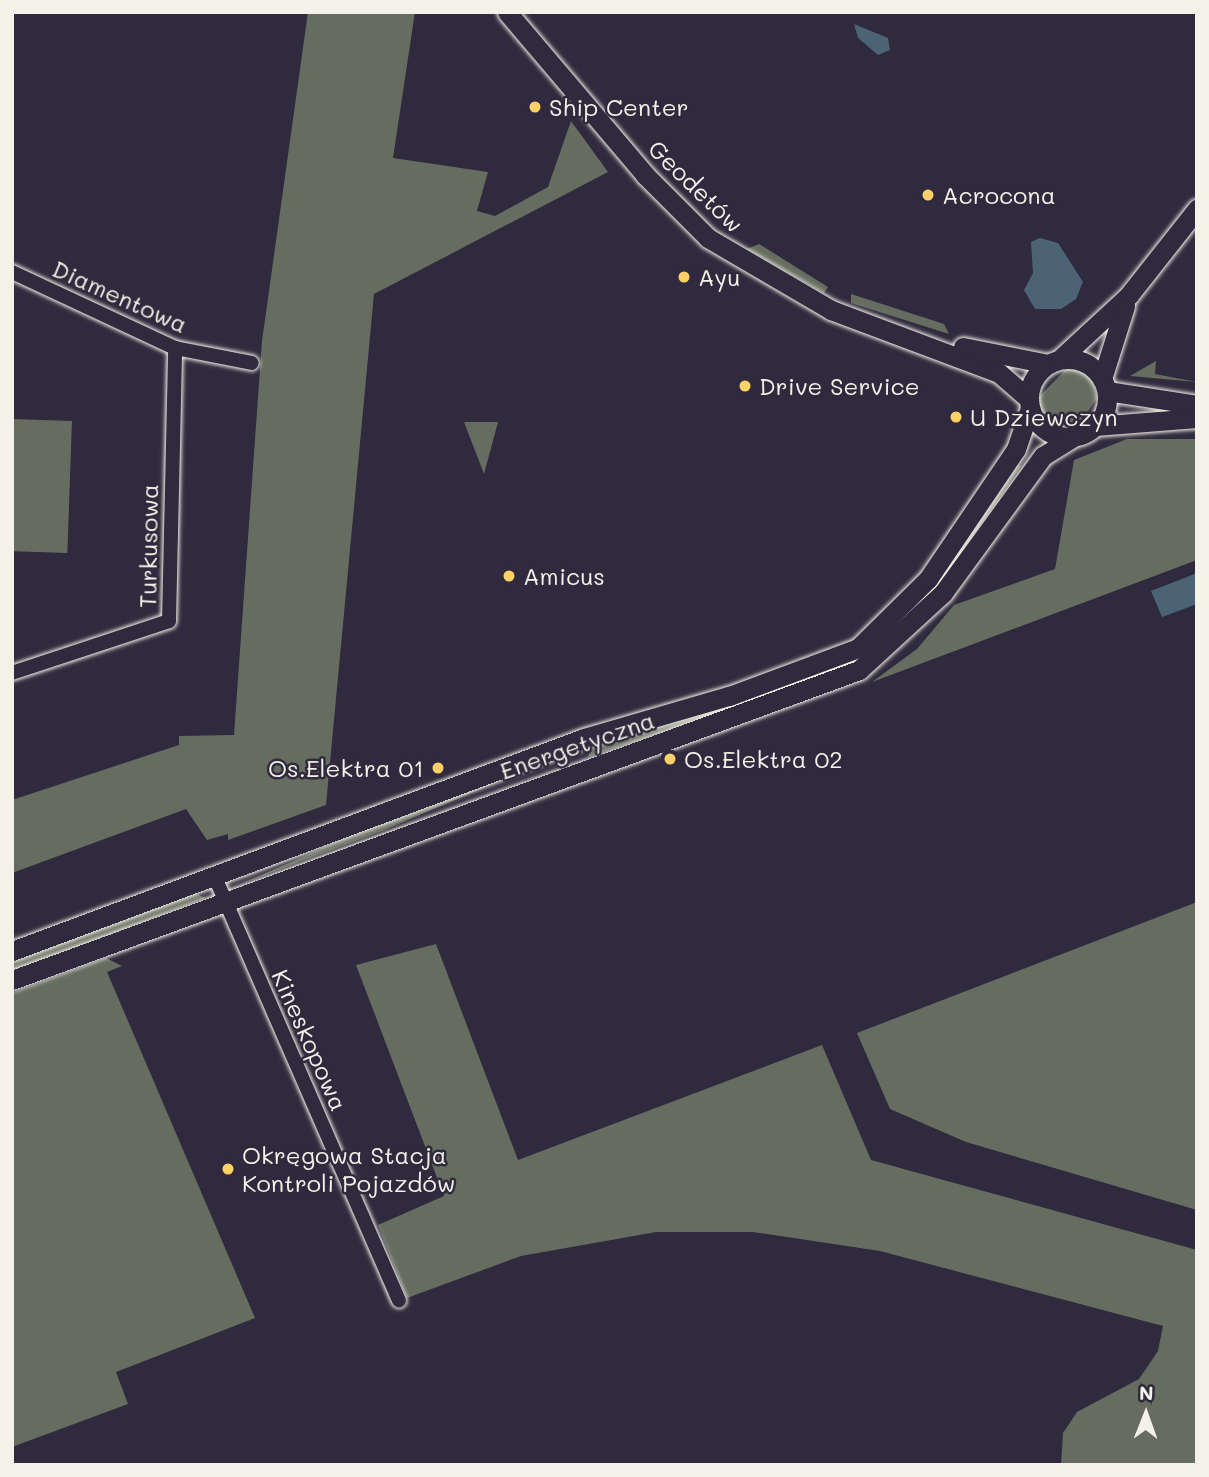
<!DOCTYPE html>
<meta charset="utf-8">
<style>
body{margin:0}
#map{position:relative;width:1209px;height:1477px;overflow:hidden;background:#2f2a3d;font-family:Mali,sans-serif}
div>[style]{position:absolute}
.green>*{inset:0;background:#666d60;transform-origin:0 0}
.water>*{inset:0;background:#4b6374}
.roads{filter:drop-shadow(0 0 2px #f4f1e8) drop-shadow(0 0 2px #f4f1e8)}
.street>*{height:14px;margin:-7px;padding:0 7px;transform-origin:7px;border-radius:7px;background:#2f2a3d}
.secondary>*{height:19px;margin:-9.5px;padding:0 9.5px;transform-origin:9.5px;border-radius:9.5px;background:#2f2a3d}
.secondary>.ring{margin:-9.5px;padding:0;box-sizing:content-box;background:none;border:19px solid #2f2a3d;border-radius:50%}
.dots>*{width:19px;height:19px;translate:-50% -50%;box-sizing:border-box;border:4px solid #2f2a3d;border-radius:50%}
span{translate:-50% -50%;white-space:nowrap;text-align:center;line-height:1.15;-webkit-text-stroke:5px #2f2a3d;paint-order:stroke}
.poi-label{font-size:24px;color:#f4f1e8}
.left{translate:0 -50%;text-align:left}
.right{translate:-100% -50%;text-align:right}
.street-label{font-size:24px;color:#f4f1e8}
.frame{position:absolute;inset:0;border:14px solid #f4f1e8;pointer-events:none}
.north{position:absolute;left:1111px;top:1379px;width:70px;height:70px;-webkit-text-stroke:5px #2f2a3d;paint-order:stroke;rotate:1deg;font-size:19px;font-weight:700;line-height:28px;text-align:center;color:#f4f1e8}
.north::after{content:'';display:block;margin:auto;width:24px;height:32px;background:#f4f1e8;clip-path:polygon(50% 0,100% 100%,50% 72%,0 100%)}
</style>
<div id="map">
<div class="green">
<i style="clip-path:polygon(308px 12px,415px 12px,393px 158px,488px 172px,477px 211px,495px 216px,548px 187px,571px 121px,608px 172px,374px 294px,326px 805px,228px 840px,228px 834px,207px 840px,186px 809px,12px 873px,12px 800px,179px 745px,179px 736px,234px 735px,262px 341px)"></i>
<i style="clip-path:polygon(759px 244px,828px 287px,824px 293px,747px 249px)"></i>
<i style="clip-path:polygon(851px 294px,944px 324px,949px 334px,851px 303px)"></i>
<i style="clip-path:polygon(1156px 361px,1155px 374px,1197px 382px,1130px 376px)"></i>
<i style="clip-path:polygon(1069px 366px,1091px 374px,1097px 398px,1083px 419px,1048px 428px,1036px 400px)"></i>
<i style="left:12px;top:419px;width:60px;height:132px;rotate:2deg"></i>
<i style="clip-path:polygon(464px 422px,498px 422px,484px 474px)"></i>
<i style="clip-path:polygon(1127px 439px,1197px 439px,1197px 560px,872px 682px,917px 649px,954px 605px,1055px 569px,1074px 460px)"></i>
<i style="clip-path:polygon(1017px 464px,1021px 466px,933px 592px,893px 635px,848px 665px,802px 685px,588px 757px,592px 744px,749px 699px,855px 657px,919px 604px)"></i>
<i style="clip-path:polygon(536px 765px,382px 831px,243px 883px,404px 812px)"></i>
<i style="clip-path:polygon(193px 892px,205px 898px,12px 972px,12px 960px)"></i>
<i style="clip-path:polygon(1197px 902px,1197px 1210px,966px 1142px,890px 1109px,857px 1033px)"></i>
<i style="clip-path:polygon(436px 944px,518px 1160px,822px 1045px,871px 1160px,1197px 1250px,1197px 1465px,1061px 1465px,1063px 1433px,1077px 1412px,1139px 1379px,1158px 1351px,1163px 1326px,880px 1251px,753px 1232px,656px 1232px,521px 1256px,407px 1298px,378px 1225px,444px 1196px,356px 965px)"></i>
<i style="clip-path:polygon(106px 958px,122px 966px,107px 972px,255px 1318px,116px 1372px,128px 1404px,12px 1447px,12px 993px)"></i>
</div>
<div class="water">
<i style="clip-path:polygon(854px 24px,888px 38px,890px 50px,878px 55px,858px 38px)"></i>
<i style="clip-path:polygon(1040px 238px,1058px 243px,1083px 282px,1076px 299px,1061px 309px,1035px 309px,1024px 290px,1033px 273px,1031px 242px)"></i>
<i style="clip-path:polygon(1197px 573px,1197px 604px,1162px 617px,1151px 591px)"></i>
</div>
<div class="roads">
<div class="street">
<i style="left:12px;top:272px;width:180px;rotate:25deg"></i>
<i style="left:175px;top:348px;width:78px;rotate:11deg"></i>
<i style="left:12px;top:673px;width:165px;rotate:-18.3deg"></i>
<i style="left:169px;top:621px;width:273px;rotate:-88.7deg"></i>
<i style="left:214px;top:875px;width:464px;rotate:66.5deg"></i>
</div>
<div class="secondary">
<i style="left:507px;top:12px;width:214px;rotate:49.7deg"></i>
<i style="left:645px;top:175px;width:89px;rotate:45deg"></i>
<i style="left:708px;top:238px;width:143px;rotate:30.3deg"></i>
<i style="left:831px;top:310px;width:179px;rotate:20.6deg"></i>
<i style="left:999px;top:373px;width:40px;rotate:41deg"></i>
<i style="left:963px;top:347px;width:87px;rotate:11.3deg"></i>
<i class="ring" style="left:1029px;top:359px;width:59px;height:59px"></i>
<i style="left:1060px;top:359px;width:94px;rotate:-42.8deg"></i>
<i style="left:1129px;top:295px;width:110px;rotate:-51.7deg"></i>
<i style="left:1102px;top:379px;width:77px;rotate:-72.5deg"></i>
<i style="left:1107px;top:391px;width:91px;rotate:8.8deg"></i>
<i style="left:1095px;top:426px;width:102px;rotate:-4.5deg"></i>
<i style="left:12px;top:951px;width:610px;rotate:-20.42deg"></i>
<i style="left:584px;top:738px;width:151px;rotate:-16.2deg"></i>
<i style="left:729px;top:696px;width:138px;rotate:-20.4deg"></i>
<i style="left:858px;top:648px;width:98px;rotate:-44.6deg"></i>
<i style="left:928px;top:579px;width:157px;rotate:-55.9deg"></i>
<i style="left:1016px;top:449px;width:43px;rotate:-71.1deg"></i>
<i style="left:12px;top:980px;width:902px;rotate:-20.1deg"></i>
<i style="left:859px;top:670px;width:114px;rotate:-42.5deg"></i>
<i style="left:943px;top:593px;width:170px;rotate:-53.9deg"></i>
<i style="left:1043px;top:456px;width:36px;rotate:-32deg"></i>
</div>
</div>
<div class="dots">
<i style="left:535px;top:107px;background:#ffd166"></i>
<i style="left:928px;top:195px;background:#ffd166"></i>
<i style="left:684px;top:277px;background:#ffd166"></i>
<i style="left:745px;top:386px;background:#ffd166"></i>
<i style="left:956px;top:417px;background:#ffd166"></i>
<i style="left:509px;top:576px;background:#ffd166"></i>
<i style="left:670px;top:759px;background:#ffd166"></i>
<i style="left:438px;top:768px;background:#ffd166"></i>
<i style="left:228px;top:1169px;background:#ffd166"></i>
</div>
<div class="poi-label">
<span class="left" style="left:549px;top:107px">Ship Center</span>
<span class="left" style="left:942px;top:195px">Acrocona</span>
<span class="left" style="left:698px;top:277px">Ayu</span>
<span class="left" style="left:759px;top:386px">Drive Service</span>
<span class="left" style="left:970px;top:417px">U Dziewczyn</span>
<span class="left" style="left:523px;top:576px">Amicus</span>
<span class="left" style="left:684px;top:759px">Os.Elektra 02</span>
<span class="right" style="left:424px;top:768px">Os.Elektra 01</span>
<span class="left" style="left:242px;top:1169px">Okręgowa Stacja<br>Kontroli Pojazdów</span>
</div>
<div class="street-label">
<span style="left:696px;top:186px;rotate:44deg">Geodetów</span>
<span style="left:120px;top:296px;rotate:24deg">Diamentowa</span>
<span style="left:148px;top:546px;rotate:-89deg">Turkusowa</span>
<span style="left:577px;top:745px;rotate:-19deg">Energetyczna</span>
<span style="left:310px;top:1040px;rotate:66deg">Kineskopowa</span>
</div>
<div class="frame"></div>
<div class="north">N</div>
</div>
